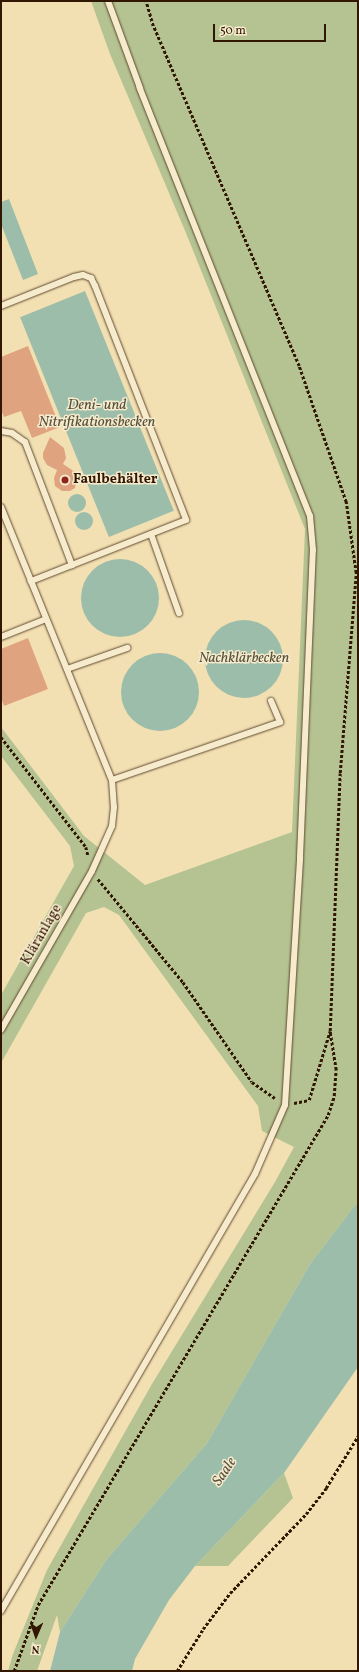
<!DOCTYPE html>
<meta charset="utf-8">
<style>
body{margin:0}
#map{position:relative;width:359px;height:1672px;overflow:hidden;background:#f2e0b3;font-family:Vollkorn,serif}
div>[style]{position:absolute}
.green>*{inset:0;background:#b4c391}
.water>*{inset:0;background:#9cbda9;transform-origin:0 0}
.round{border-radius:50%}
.building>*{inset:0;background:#e0a37f}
.path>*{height:2.5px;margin-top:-1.25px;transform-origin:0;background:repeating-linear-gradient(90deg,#311701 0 3px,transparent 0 5px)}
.roads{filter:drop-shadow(0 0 1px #61492e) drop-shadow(0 0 1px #61492e)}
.service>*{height:6px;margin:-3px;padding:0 3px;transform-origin:3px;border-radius:3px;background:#f7ebce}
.dots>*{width:11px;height:11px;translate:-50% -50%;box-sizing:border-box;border:2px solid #f7ebce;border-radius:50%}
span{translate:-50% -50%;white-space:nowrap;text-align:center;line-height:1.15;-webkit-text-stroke:3px #f7ebce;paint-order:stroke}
.poi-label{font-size:14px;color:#311701;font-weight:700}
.left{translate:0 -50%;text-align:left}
.street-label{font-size:14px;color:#311701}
.water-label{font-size:15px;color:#56513c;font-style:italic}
.frame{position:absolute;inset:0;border:2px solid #311701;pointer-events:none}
.north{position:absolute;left:16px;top:1616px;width:40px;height:40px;-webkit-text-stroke:3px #f7ebce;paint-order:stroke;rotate:182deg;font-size:11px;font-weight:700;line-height:16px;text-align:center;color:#311701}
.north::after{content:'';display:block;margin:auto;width:14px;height:18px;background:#311701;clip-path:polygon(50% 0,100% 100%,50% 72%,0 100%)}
.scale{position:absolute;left:213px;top:24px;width:113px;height:18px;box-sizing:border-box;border:2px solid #311701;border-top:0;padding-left:5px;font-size:12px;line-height:14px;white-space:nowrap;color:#311701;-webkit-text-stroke:3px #f7ebce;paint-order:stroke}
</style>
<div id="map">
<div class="green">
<i style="clip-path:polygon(91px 1px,358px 1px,358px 1201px,310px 1264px,207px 1443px,106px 1560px,60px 1632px,57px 1615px,37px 1671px,8px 1671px,13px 1654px,47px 1570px,152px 1384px,275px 1182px,294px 1147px,262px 1131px,258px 1106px,119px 915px,104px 907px,86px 913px,1px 1063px,1px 995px,74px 866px,70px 846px,1px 756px,1px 727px,84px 836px,145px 885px,292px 832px,305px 529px,186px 233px,110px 54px)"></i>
<i style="clip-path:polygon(284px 1473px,293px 1498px,228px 1566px,195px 1566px)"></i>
</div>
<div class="water">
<i style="clip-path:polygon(9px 199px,38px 274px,23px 280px,1px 224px,1px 202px)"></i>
<i style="left:85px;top:291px;width:237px;height:70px;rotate:68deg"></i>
<i class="round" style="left:68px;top:494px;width:18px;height:18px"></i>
<i class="round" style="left:75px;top:512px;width:18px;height:18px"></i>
<i class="round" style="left:81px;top:559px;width:78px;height:78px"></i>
<i class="round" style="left:205px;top:620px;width:78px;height:78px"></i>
<i class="round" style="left:121px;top:653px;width:78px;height:78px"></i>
<i style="clip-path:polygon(358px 1201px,358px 1367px,284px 1473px,195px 1566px,169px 1600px,135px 1659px,132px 1671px,50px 1671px,60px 1632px,106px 1560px,207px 1443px,310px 1264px)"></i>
</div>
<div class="building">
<i style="clip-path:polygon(28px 346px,60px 427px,32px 438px,21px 411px,4px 417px,1px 410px,1px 357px)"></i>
<i style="clip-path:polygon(50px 437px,64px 448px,66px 458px,63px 464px,75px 472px,77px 477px,75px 488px,70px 491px,62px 491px,55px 486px,54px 478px,57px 470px,47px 465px,43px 458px,43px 453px)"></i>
<i style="clip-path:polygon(28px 638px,48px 689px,4px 706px,1px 698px,1px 649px)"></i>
</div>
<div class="path">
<i style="left:1px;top:737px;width:139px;rotate:52.3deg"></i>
<i style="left:86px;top:847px;width:8px;rotate:76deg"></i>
<i style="left:98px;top:879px;width:134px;rotate:50.5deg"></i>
<i style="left:183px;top:982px;width:121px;rotate:55.4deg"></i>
<i style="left:252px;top:1082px;width:28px;rotate:35deg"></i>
<i style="left:294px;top:1103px;width:15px;rotate:-11deg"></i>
<i style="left:309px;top:1100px;width:72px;rotate:-73.1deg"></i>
<i style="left:14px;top:1671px;width:70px;rotate:-70deg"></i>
<i style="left:38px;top:1605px;width:569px;rotate:-59.38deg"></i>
<i style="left:328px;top:1115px;width:20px;rotate:-72deg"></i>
<i style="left:334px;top:1096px;width:26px;rotate:-86deg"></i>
<i style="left:336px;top:1070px;width:39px;rotate:-99deg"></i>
<i style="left:330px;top:1031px;width:258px;rotate:-87.8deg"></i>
<i style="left:340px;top:773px;width:201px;rotate:-85.4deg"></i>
<i style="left:356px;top:573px;width:72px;rotate:-98deg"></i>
<i style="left:346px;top:502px;width:144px;rotate:-109.1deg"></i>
<i style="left:299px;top:366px;width:370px;rotate:-113.2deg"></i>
<i style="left:153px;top:26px;width:26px;rotate:-106deg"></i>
<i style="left:177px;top:1671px;width:49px;rotate:-58.2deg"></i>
<i style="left:203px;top:1629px;width:45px;rotate:-53.1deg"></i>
<i style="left:230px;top:1593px;width:110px;rotate:-46.1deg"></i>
<i style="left:306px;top:1514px;width:33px;rotate:-52deg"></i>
<i style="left:326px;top:1488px;width:61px;rotate:-58.4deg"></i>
</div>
<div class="roads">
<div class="service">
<i style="left:1px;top:306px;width:79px;rotate:-21.7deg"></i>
<i style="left:74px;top:277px;width:9px;rotate:-13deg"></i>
<i style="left:83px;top:275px;width:9px;rotate:21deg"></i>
<i style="left:91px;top:278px;width:9px;rotate:63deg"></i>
<i style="left:95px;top:286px;width:251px;rotate:68.7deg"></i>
<i style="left:186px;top:520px;width:167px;rotate:158.5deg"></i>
<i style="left:1px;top:431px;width:11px;rotate:10deg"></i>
<i style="left:12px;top:433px;width:16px;rotate:35deg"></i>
<i style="left:25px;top:442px;width:132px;rotate:69.1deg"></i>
<i style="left:1px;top:507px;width:295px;rotate:67.9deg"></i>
<i style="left:112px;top:780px;width:27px;rotate:86deg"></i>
<i style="left:114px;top:807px;width:19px;rotate:96deg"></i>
<i style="left:112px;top:826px;width:49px;rotate:114deg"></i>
<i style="left:92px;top:871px;width:183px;rotate:119.8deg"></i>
<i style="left:151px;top:534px;width:84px;rotate:70.5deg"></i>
<i style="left:1px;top:637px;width:48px;rotate:-21.8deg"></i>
<i style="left:67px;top:669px;width:64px;rotate:-19.3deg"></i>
<i style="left:112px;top:780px;width:178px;rotate:-19deg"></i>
<i style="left:280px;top:722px;width:23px;rotate:-113deg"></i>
<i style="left:1px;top:1611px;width:505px;rotate:-59.83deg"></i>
<i style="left:255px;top:1174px;width:75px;rotate:-66.5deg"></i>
<i style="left:285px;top:1105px;width:248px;rotate:-86.5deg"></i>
<i style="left:300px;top:857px;width:307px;rotate:-87.6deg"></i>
<i style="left:313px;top:550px;width:34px;rotate:-95deg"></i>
<i style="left:310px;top:516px;width:461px;rotate:-111.7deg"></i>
<i style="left:140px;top:88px;width:93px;rotate:-110.2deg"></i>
</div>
</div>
<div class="dots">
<i style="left:65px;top:480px;background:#8f2418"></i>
</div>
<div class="poi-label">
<span class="left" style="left:73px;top:480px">Faulbehälter</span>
</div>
<div class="street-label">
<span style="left:42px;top:935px;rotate:-60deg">Kläranlage</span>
</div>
<div class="water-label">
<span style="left:97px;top:414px">Deni- und<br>Nitrifikationsbecken</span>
<span style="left:244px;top:659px">Nachklärbecken</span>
<span style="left:225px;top:1472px;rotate:-56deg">Saale</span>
</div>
<div class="frame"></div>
<div class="north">N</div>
<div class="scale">50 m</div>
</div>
